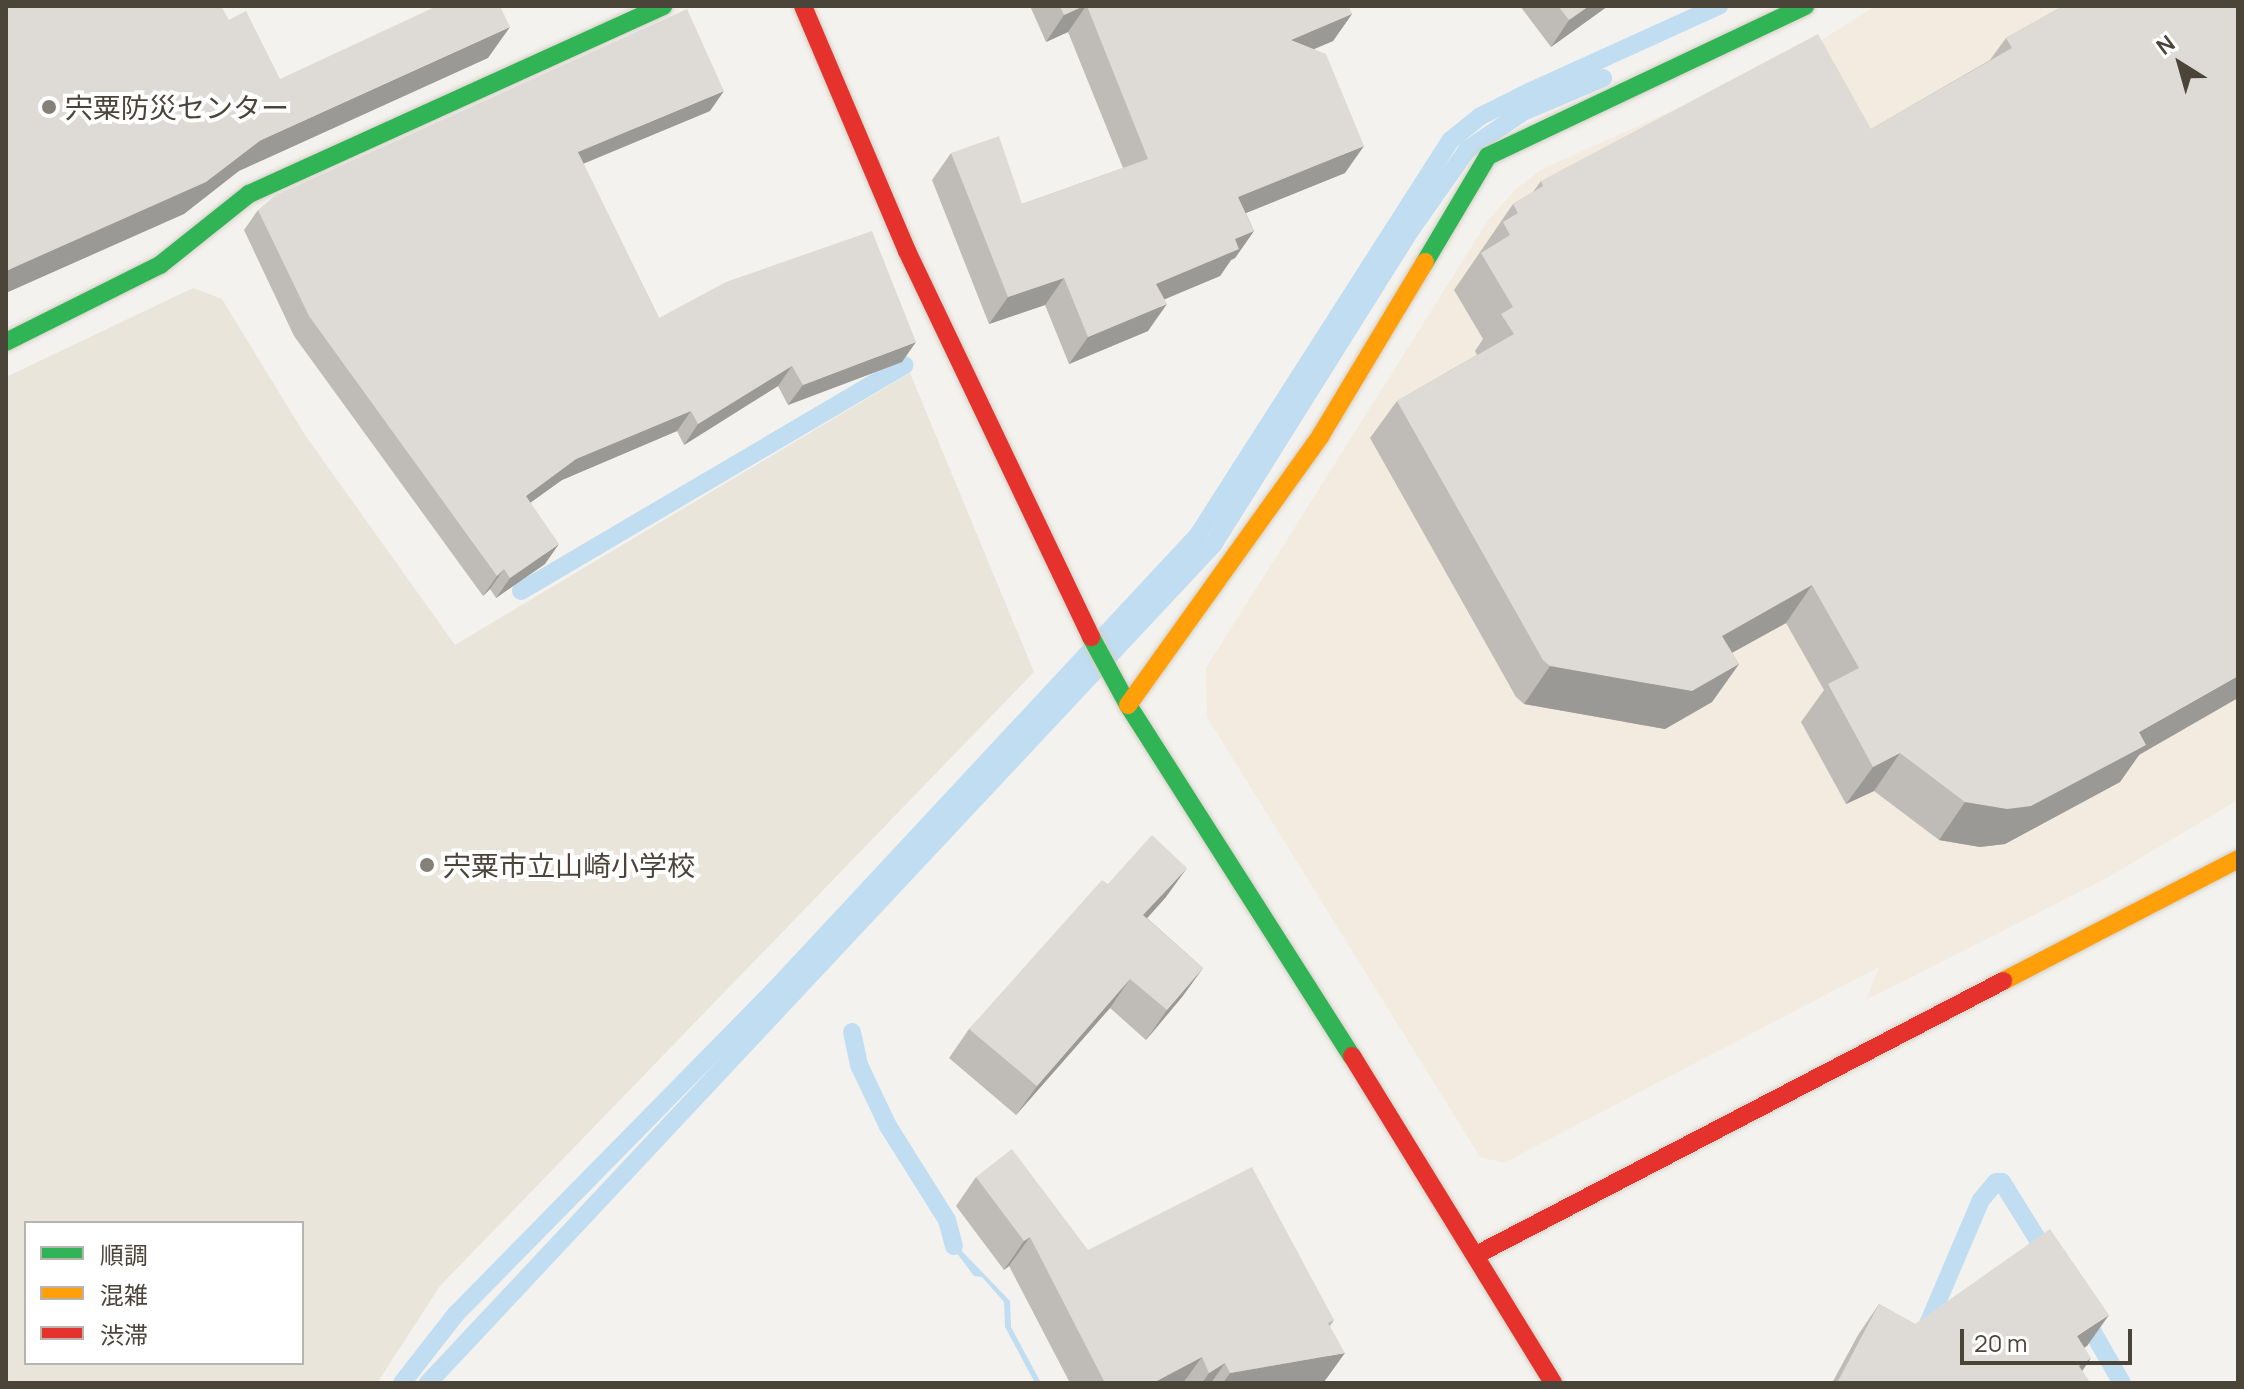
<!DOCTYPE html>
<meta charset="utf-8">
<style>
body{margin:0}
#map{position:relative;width:2244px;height:1389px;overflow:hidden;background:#f4f2ee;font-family:Manrope,"Noto Sans JP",sans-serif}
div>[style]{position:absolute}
.commercial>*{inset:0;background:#f3ebdf}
.education>*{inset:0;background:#eae5da}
.water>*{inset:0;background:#c0ddf1}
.stream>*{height:18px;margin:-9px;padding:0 9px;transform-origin:9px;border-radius:9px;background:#c0ddf1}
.roads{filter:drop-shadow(0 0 2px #d3cfc5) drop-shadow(0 0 2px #d3cfc5)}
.fast>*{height:18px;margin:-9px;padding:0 9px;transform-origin:9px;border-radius:9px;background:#30b455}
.slow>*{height:18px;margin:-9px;padding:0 9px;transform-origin:9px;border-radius:9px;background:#ff9f0a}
.jam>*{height:18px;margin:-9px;padding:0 9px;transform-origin:9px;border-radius:9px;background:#e5322d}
.wall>*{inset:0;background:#bfbcb8}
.shaded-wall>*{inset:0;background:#9b9996}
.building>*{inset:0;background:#dedbd6}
.dots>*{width:22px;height:22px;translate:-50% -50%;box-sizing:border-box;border:4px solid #fff;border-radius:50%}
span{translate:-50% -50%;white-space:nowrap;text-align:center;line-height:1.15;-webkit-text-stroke:8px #fff;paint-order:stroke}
.poi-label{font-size:28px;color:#4b4439}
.left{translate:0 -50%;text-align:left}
.frame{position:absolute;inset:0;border:8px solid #4b4439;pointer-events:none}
.legend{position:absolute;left:24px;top:1221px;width:280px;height:144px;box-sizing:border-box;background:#fff;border:2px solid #b7b4b0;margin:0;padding:10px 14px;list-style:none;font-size:24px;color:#4b4439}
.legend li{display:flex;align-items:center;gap:16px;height:40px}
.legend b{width:40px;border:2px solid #b7b4b0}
.north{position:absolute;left:2140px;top:24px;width:80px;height:80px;-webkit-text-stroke:6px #fff;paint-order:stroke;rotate:323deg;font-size:22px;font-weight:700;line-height:32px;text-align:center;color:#4b4439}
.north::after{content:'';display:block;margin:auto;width:28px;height:36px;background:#4b4439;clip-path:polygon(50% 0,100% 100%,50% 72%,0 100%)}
.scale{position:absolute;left:1960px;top:1329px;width:172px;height:36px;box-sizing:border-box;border:4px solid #4b4439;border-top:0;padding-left:10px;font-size:24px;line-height:28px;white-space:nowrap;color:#4b4439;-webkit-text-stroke:6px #fff;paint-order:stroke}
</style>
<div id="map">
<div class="commercial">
<i style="clip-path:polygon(1875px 6px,2238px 6px,2238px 800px,2105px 879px,1866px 1000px,1879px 967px,1504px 1163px,1480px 1157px,1207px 717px,1206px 668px,1489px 219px,1516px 189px,1542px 169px,1801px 53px)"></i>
</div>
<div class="education">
<i style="clip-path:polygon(evenodd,193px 288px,222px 299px,305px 435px,455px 645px,910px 373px,1034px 672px,440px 1286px,377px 1383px,6px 1383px,6px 377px,193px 288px,26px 1223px,302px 1223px,302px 1363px,26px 1363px,26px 1223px)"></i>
</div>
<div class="water">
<i style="clip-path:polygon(950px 1222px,957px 1246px,1010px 1301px,1011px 1327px,1041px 1383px,1035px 1383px,1005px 1327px,1004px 1302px,982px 1277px,974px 1276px,953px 1248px,943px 1226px)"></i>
</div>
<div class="stream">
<i style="left:521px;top:591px;width:445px;rotate:-30.5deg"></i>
<i style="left:852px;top:1032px;width:34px;rotate:78deg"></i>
<i style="left:859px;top:1065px;width:68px;rotate:64.6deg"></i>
<i style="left:888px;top:1126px;width:111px;rotate:57.9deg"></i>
<i style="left:947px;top:1220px;width:27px;rotate:75deg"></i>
<i style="left:2083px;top:1315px;width:78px;rotate:60.2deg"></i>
<i style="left:1925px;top:1331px;width:142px;rotate:-66.9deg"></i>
<i style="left:1981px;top:1200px;width:23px;rotate:-50deg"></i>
<i style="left:1996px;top:1182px;width:6px"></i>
<i style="left:2002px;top:1182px;width:91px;rotate:58.1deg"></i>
<i style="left:402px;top:1383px;width:88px;rotate:-52deg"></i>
<i style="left:456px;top:1314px;width:467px;rotate:-45.5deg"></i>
<i style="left:783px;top:981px;width:609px;rotate:-47.06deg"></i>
<i style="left:1198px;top:535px;width:469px;rotate:-57.4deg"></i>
<i style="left:1451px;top:140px;width:38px;rotate:-39deg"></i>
<i style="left:1481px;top:116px;width:54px;rotate:-26.6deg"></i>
<i style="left:1529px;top:92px;width:209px;rotate:-24.4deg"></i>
<i style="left:428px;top:1383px;width:1148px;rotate:-46.87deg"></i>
<i style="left:1213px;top:545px;width:374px;rotate:-57.9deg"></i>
<i style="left:1412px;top:228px;width:95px;rotate:-54.8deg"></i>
<i style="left:1467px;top:150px;width:68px;rotate:-34.2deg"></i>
<i style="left:1523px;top:112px;width:87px;rotate:-23deg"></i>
</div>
<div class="roads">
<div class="fast">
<i style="left:1425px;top:262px;width:123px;rotate:-59.3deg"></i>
<i style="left:1488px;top:156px;width:351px;rotate:-25.3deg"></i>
<i style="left:6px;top:342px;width:172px;rotate:-26.6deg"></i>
<i style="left:160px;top:265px;width:114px;rotate:-38.6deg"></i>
<i style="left:249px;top:194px;width:455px;rotate:-24.4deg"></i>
<i style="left:1091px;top:637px;width:77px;rotate:61.4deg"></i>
<i style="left:1128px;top:705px;width:416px;rotate:57.5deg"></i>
</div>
<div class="slow">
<i style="left:1128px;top:705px;width:332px;rotate:-54.4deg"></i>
<i style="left:1321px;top:435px;width:202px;rotate:-59deg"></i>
<i style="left:2003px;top:981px;width:265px;rotate:-27.4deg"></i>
</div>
<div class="jam">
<i style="left:803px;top:6px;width:266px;rotate:67deg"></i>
<i style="left:907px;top:251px;width:428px;rotate:64.5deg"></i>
<i style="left:1352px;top:1056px;width:384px;rotate:58.4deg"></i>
<i style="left:1478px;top:1254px;width:592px;rotate:-27.47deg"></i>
</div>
</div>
<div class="wall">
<i style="clip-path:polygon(1030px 6px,1348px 6px,1352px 14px,1333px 41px,1314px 49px,1345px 173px,1246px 213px,1254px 231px,1235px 258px,1231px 260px,1220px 276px,1164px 299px,1148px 331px,1069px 364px,1045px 305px,989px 324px,932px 180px,951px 153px,1022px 204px,1123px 168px,1068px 32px,1046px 42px)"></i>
<i style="clip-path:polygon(1520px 6px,1608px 6px,1551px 47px)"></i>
<i style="clip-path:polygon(2063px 6px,2139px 755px,2120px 782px,2005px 844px,1980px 847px,1939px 840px,1874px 791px,1846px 804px,1801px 722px,1824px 690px,1786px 623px,1732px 653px,1739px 664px,1712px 702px,1665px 729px,1524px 704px,1516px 697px,1370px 438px,1397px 401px,1477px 355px,1475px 351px,1483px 339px,1454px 290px,1513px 204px,1533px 192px,1541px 181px,1871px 129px,1990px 60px,2006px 38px)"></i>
<i style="clip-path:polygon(710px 111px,583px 164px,659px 318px,902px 362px,788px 405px,778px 386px,684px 445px,677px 431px,562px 480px,530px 502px,545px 564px,496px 598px,490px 589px,483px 596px,294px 336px,244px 230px,258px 210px)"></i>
<i style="clip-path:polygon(1108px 884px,1166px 897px,1147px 918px,1203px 968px,1182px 997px,1146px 1040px,1110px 1008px,1016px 1115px,949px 1058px,969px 1029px)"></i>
<i style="clip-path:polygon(976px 1177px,1088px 1250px,1334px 1320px,1330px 1326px,1324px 1382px,1318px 1383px,1070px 1383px,1009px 1266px,1004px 1270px,956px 1206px)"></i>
<i style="clip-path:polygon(1879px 1304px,1915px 1324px,2087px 1346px,2084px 1347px,2082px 1371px,2090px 1383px,1832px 1383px,1858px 1335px)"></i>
</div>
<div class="shaded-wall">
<i style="clip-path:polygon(1084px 6px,1086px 6px,1068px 32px,1046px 42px,1064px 15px)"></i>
<i style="clip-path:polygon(1589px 6px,1608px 6px,1551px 47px,1569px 20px)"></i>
<i style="clip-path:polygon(1352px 14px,1333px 41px,1272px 67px,1291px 40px)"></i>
<i style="clip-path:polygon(510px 27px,488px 58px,239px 171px,184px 214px,6px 293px,6px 271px,261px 140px)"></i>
<i style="clip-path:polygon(724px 91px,710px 111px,563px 172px,578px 152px)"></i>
<i style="clip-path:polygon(1364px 146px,1345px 173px,1219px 224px,1238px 197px)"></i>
<i style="clip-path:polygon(1254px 231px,1235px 258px,1231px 260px,1220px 276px,1137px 311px,1156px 284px,1235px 239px)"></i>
<i style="clip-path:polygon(1064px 278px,1045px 305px,989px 324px,1008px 297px)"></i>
<i style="clip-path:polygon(1167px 304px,1148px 331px,1069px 364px,1088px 337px)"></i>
<i style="clip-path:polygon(916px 342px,902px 362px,788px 405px,803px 385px)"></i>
<i style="clip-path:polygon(792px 366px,778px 386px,684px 445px,698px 424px)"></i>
<i style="clip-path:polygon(691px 411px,677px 431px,562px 480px,512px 516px,526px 496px,576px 459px)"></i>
<i style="clip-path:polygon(559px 544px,545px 564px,496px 598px,510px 578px)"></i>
<i style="clip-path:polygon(504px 569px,490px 589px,483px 596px,497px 576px)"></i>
<i style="clip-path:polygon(1812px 585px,1786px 623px,1695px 673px,1722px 636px)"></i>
<i style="clip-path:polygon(1739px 664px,1712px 702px,1665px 729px,1524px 704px,1550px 666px)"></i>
<i style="clip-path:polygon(2238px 676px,2238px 698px,2139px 755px,2120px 782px,2005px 844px,1980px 847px,1939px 840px,1965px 802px,2139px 732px)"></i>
<i style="clip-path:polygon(1900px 753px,1874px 791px,1846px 804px,1873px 767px)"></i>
<i style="clip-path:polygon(1187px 868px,1166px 897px,1123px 945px,1143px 915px)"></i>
<i style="clip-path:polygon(1203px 968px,1182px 997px,1146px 1040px,1167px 1010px)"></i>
<i style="clip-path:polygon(1130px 979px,1110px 1008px,1016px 1115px,1037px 1086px)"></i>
<i style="clip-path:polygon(1030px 1237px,1009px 1266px,1004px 1270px,1024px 1241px)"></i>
<i style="clip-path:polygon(2109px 1315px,2087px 1346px,2055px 1367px,2077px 1336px)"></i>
<i style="clip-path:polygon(1345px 1353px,1324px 1382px,1318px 1383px,1223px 1383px,1230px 1373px)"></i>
<i style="clip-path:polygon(1202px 1357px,1183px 1383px,1153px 1383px)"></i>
<i style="clip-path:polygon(2091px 1358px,2074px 1383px,2079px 1366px)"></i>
<i style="clip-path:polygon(1225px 1363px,1211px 1383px,1202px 1383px,1209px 1373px)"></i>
</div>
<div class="building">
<i style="clip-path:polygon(6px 6px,221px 6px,229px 20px,246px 11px,280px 79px,437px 6px,500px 6px,510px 27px,261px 140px,206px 182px,6px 271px)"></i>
<i style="clip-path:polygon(1060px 6px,1084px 6px,1064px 15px)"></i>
<i style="clip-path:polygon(1087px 6px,1348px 6px,1352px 14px,1291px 40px,1326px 54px,1364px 146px,1238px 197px,1254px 231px,1235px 239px,1239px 249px,1156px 284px,1167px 304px,1088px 337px,1064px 278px,1008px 297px,951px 153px,999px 136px,1022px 204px,1148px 159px)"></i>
<i style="clip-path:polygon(1558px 6px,1589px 6px,1569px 20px)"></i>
<i style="clip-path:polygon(2063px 6px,2238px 6px,2238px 676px,2139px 732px,2146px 745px,2031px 806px,2007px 809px,1965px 802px,1900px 753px,1873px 767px,1828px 684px,1859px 668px,1812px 585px,1722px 636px,1739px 664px,1692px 691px,1550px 666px,1543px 660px,1397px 401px,1514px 334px,1501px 314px,1513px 307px,1481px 253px,1510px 235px,1503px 222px,1518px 213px,1513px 204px,1543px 186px,1541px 181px,1818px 34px,1871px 129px,2012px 48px,2006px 38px)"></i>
<i style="clip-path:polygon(687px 9px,724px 91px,578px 152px,659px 318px,726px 282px,872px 231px,916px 342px,803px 385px,792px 366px,698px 424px,691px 411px,576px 459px,526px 496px,559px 544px,510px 578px,504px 569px,497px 576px,309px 316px,258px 210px,276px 195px)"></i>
<i style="clip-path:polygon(1152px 835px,1187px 868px,1143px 915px,1203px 968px,1167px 1010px,1130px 979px,1037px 1086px,969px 1029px,1102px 880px,1108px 884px)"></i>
<i style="clip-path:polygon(1012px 1149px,1088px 1250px,1252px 1167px,1334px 1320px,1328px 1323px,1345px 1353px,1230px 1373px,1225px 1363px,1209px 1373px,1202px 1357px,1153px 1383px,1105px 1383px,1030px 1237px,1024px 1241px,976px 1177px)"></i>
<i style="clip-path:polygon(2050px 1229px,2109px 1315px,2077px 1336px,2091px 1358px,2079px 1366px,2090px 1383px,1837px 1383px,1879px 1304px,1915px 1324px)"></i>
</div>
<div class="dots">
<i style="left:49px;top:107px;background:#868178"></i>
<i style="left:427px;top:865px;background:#868178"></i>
</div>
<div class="poi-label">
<span class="left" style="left:65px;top:107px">宍粟防災センター</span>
<span class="left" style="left:443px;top:865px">宍粟市立山崎小学校</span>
</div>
<div class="frame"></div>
<ul class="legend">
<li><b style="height:10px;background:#30b455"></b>順調</li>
<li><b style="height:10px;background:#ff9f0a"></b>混雑</li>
<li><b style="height:10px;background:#e5322d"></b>渋滞</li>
</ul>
<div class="north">N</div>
<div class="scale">20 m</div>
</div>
